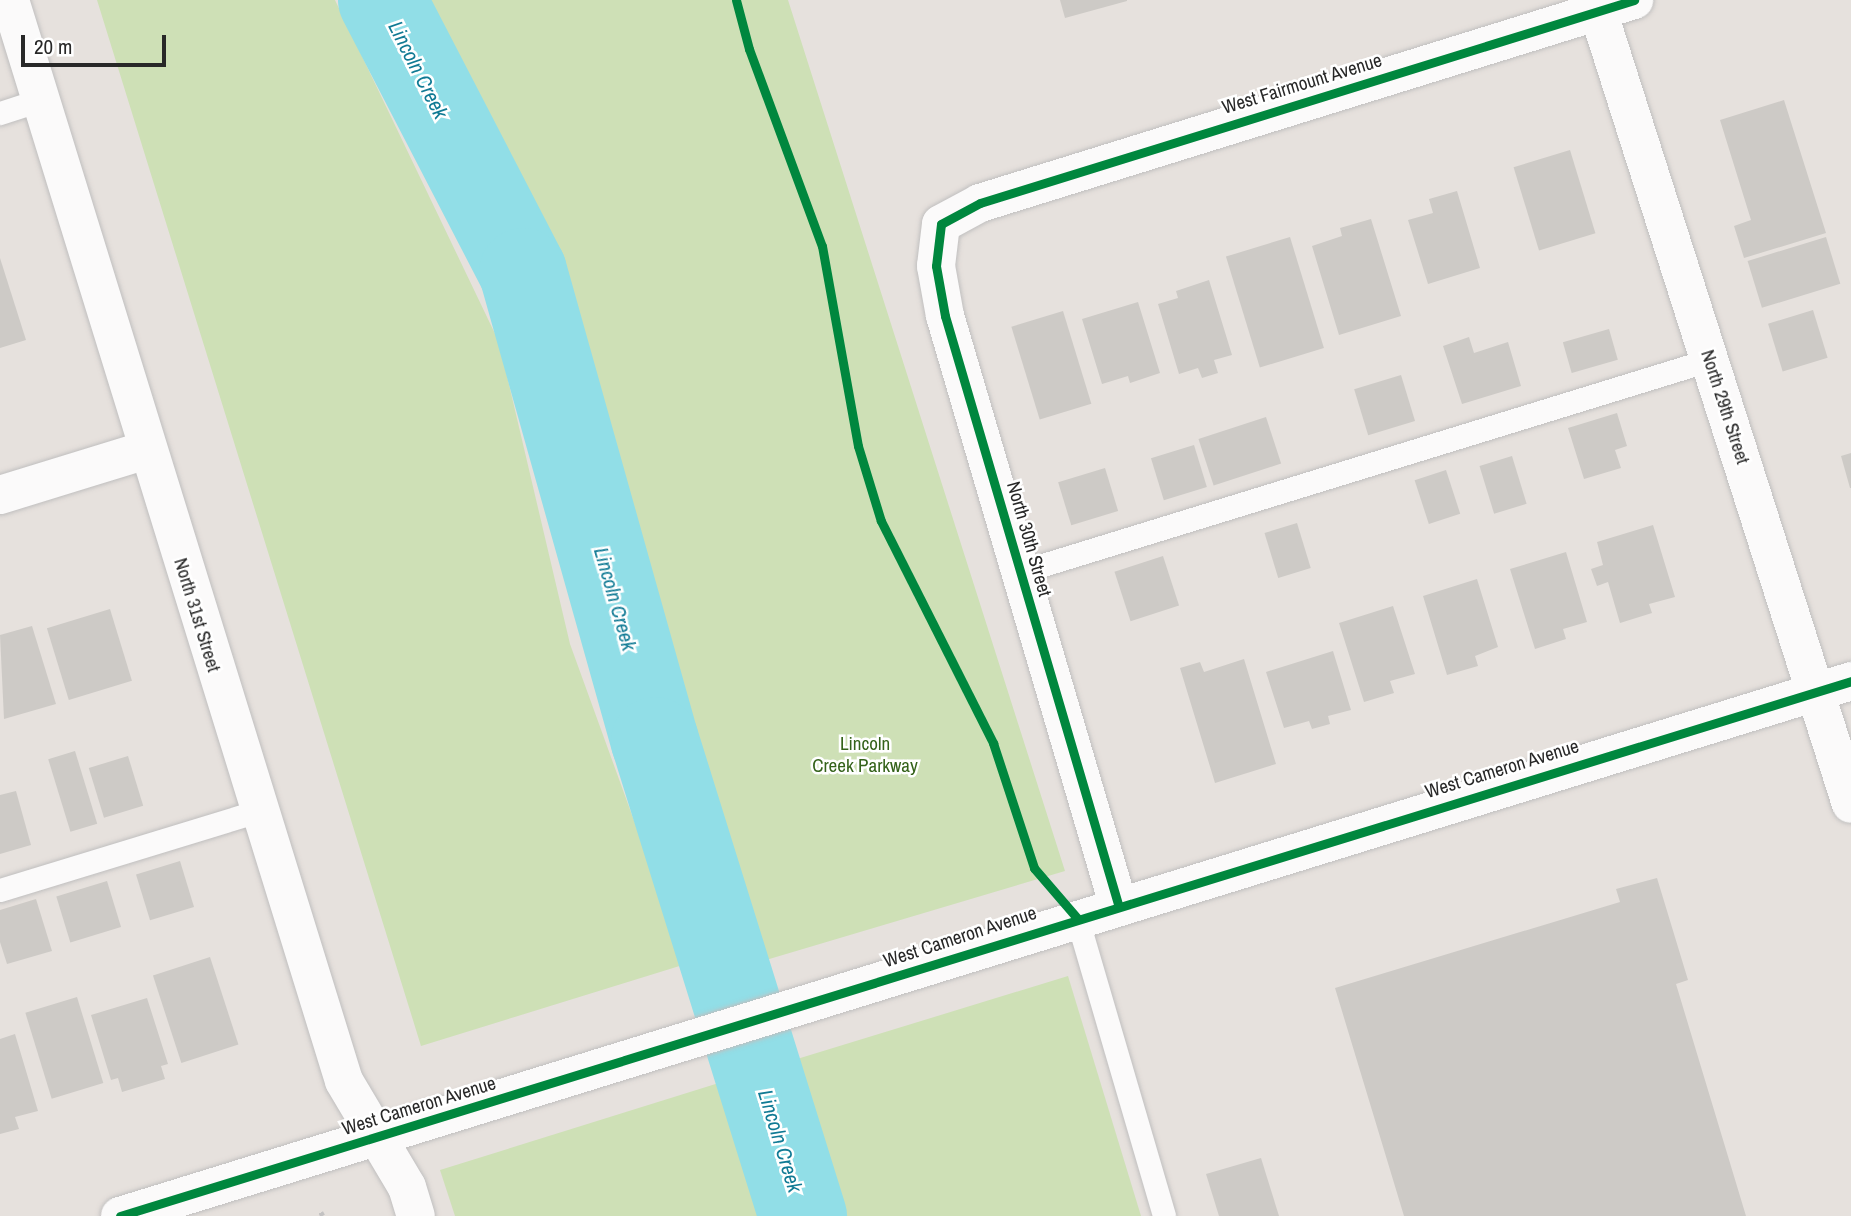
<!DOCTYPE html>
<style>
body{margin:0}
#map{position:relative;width:1851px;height:1216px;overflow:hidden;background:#e6e1dd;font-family:"Archivo Narrow",sans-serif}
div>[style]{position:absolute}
.green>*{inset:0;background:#cee0b6}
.river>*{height:88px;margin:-44px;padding:0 44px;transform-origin:44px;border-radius:44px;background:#91dee7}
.building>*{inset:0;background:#cdcac6;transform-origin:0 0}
.path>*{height:4.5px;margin-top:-2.25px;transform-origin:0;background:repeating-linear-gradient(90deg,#c3c2c2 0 5px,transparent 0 8.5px)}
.roads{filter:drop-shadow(0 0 2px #c0bfbf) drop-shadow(0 0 2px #c0bfbf)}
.service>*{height:23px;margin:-11.5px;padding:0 11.5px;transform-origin:11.5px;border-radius:11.5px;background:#fbfafa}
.minor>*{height:38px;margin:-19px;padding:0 19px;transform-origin:19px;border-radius:19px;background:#fbfafa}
.tertiary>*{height:38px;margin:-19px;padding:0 19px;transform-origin:19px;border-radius:19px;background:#fbfafa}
.cycleway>*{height:9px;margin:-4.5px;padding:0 4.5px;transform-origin:4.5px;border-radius:4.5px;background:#00873e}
span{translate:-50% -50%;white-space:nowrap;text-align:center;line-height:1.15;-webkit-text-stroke:5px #fff;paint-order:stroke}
.street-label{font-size:19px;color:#282828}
.park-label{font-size:19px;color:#34621a}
.water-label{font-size:21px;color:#107a94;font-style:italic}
.scale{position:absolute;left:21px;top:35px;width:145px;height:32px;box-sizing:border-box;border:4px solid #282828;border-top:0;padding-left:9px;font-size:21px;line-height:24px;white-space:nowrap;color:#282828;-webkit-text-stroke:5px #fff;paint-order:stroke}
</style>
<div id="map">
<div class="green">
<i style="clip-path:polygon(97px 0,335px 0,499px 342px,570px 644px,686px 964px,421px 1046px)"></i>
<i style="clip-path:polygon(423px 0,788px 0,1065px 871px,766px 960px,540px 233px)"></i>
<i style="clip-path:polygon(1068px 976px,1141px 1216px,847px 1216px,784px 1063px)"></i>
<i style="clip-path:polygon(722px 1082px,770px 1216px,455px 1216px,440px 1170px)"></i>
</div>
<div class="river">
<i style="left:382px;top:0;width:306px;rotate:62.6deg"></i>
<i style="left:523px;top:272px;width:487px;rotate:74.3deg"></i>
<i style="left:655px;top:741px;width:498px;rotate:72.7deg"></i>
</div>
<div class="building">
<i style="clip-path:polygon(1060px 0,1127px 0,1127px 1px,1065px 18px)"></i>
<i style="clip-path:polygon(1784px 100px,1826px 233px,1744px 258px,1734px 226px,1751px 220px,1720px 120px)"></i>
<i style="left:1570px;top:150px;width:87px;height:59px;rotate:73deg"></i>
<i style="clip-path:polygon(1457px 191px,1480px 268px,1428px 284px,1408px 220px,1433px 213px,1429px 199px)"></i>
<i style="clip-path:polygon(1371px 219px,1401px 316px,1339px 335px,1312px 246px,1342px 236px,1340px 228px)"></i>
<i style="left:1290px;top:237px;width:116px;height:67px;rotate:73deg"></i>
<i style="left:1826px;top:237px;width:49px;height:82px;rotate:73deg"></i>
<i style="clip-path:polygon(0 258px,26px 340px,0 348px)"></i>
<i style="clip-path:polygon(1209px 280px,1232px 355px,1214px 360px,1218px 373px,1202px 378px,1198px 368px,1179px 374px,1158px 304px,1178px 298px,1176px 291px)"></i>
<i style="clip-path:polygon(1138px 302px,1160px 373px,1130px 383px,1128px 376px,1102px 384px,1082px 319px)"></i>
<i style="left:1813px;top:310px;width:50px;height:47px;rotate:73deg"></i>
<i style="left:1063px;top:311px;width:97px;height:54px;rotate:73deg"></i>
<i style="left:1609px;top:329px;width:32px;height:48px;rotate:74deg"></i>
<i style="clip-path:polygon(1469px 337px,1474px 353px,1508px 342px,1521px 386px,1462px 404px,1443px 346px)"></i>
<i style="left:1401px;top:375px;width:48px;height:49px;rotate:73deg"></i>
<i style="clip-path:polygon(1617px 413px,1627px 446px,1615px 450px,1621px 468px,1584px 479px,1568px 428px)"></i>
<i style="left:1266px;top:417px;width:49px;height:71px;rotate:72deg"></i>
<i style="left:1194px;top:445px;width:44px;height:45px;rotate:73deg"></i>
<i style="clip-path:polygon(1851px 453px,1851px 488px,1850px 488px,1841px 456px)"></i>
<i style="left:1512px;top:456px;width:50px;height:34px;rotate:73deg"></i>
<i style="left:1105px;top:468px;width:45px;height:49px;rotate:73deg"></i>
<i style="left:1446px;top:470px;width:46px;height:33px;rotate:72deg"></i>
<i style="left:1297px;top:523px;width:47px;height:34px;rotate:73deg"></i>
<i style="clip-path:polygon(1653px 525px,1675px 597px,1649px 604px,1652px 613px,1620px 623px,1608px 582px,1597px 586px,1591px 569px,1603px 565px,1597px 542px)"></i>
<i style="clip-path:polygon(1566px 552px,1587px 622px,1563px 629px,1566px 639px,1535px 649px,1510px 569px)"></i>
<i style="left:1163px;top:556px;width:52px;height:51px;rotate:72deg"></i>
<i style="clip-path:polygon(1477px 579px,1498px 647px,1475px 656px,1478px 666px,1447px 675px,1423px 596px)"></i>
<i style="clip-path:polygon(1393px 606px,1415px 674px,1390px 681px,1394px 693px,1364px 702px,1339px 623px)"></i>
<i style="left:110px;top:609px;width:75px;height:66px;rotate:73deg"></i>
<i style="clip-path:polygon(32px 626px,56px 704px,4px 719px,0 635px)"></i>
<i style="clip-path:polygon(1333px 651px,1351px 710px,1328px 716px,1330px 724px,1312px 729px,1309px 721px,1284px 728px,1266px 672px)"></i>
<i style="clip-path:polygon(1244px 659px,1276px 764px,1215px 783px,1180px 668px,1200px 662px,1204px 672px)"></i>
<i style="left:75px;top:751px;width:76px;height:28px;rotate:73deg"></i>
<i style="left:128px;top:756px;width:52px;height:41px;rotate:73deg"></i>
<i style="clip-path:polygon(16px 791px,31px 845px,0 854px,0 795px)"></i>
<i style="left:180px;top:861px;width:48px;height:46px;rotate:73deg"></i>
<i style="clip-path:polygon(1657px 878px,1688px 980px,1676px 984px,1746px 1216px,1404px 1216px,1335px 988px,1620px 902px,1616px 889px)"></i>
<i style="left:107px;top:881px;width:48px;height:53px;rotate:73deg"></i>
<i style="clip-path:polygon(36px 899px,52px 951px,7px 964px,0 942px,0 910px)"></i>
<i style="left:210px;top:957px;width:92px;height:60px;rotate:72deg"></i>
<i style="left:77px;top:997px;width:90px;height:54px;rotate:73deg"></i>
<i style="clip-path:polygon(147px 998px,168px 1064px,161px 1066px,165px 1079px,122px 1092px,118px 1078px,111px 1080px,91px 1015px)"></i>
<i style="clip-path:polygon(15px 1034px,38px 1111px,15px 1117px,19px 1129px,0 1134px,0 1039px)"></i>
<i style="clip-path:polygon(1261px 1158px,1279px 1216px,1219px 1216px,1206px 1174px)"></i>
</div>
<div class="path">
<i style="left:321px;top:1212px;width:4px;rotate:63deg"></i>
</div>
<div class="roads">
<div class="service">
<i style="left:0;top:113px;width:42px;rotate:-18deg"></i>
<i style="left:1020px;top:572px;width:721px;rotate:-17.1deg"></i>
<i style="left:0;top:890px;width:270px;rotate:-17deg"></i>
<i style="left:1077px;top:918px;width:310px;rotate:73.7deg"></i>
</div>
<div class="minor">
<i style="left:10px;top:0;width:1131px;rotate:72.83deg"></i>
<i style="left:344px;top:1081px;width:123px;rotate:59.3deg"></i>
<i style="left:407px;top:1187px;width:30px;rotate:73deg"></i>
<i style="left:1598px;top:11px;width:832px;rotate:72.31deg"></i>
<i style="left:0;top:495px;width:153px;rotate:-17.1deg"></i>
<i style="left:1118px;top:904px;width:613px;rotate:-106.39deg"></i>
<i style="left:945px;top:316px;width:51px;rotate:-100.2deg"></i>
<i style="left:936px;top:266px;width:42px;rotate:-83.2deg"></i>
<i style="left:941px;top:224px;width:44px;rotate:-28.3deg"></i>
<i style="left:980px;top:203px;width:685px;rotate:-17.24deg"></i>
</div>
<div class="tertiary">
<i style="left:120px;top:1216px;width:1812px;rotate:-17.17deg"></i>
</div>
</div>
<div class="cycleway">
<i style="left:736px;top:0;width:51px;rotate:75.1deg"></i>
<i style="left:749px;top:49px;width:210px;rotate:69.7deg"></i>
<i style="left:822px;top:246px;width:203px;rotate:79.8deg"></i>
<i style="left:858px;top:446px;width:78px;rotate:73deg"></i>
<i style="left:881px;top:521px;width:249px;rotate:63.2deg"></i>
<i style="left:993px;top:743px;width:132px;rotate:71.8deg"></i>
<i style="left:1034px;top:868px;width:66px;rotate:49.3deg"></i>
<i style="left:1118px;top:904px;width:613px;rotate:-106.39deg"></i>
<i style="left:945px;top:316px;width:51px;rotate:-100.2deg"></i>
<i style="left:936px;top:266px;width:42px;rotate:-83.2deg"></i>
<i style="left:941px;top:224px;width:44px;rotate:-28.3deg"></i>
<i style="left:980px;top:203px;width:685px;rotate:-17.24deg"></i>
<i style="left:120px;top:1216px;width:1812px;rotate:-17.17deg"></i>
</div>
<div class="street-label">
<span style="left:1302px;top:84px;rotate:-17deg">West Fairmount Avenue</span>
<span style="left:1725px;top:407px;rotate:72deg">North 29th Street</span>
<span style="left:1029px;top:539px;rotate:74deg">North 30th Street</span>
<span style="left:197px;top:615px;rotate:73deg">North 31st Street</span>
<span style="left:1502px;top:769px;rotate:-17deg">West Cameron Avenue</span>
<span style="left:960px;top:937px;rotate:-18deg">West Cameron Avenue</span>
<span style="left:419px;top:1106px;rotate:-17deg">West Cameron Avenue</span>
</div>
<div class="park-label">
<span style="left:865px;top:755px">Lincoln<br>Creek Parkway</span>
</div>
<div class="water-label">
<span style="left:418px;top:70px;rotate:63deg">Lincoln Creek</span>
<span style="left:615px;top:599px;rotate:74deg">Lincoln Creek</span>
<span style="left:780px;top:1141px;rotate:73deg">Lincoln Creek</span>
</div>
<div class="scale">20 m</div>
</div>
